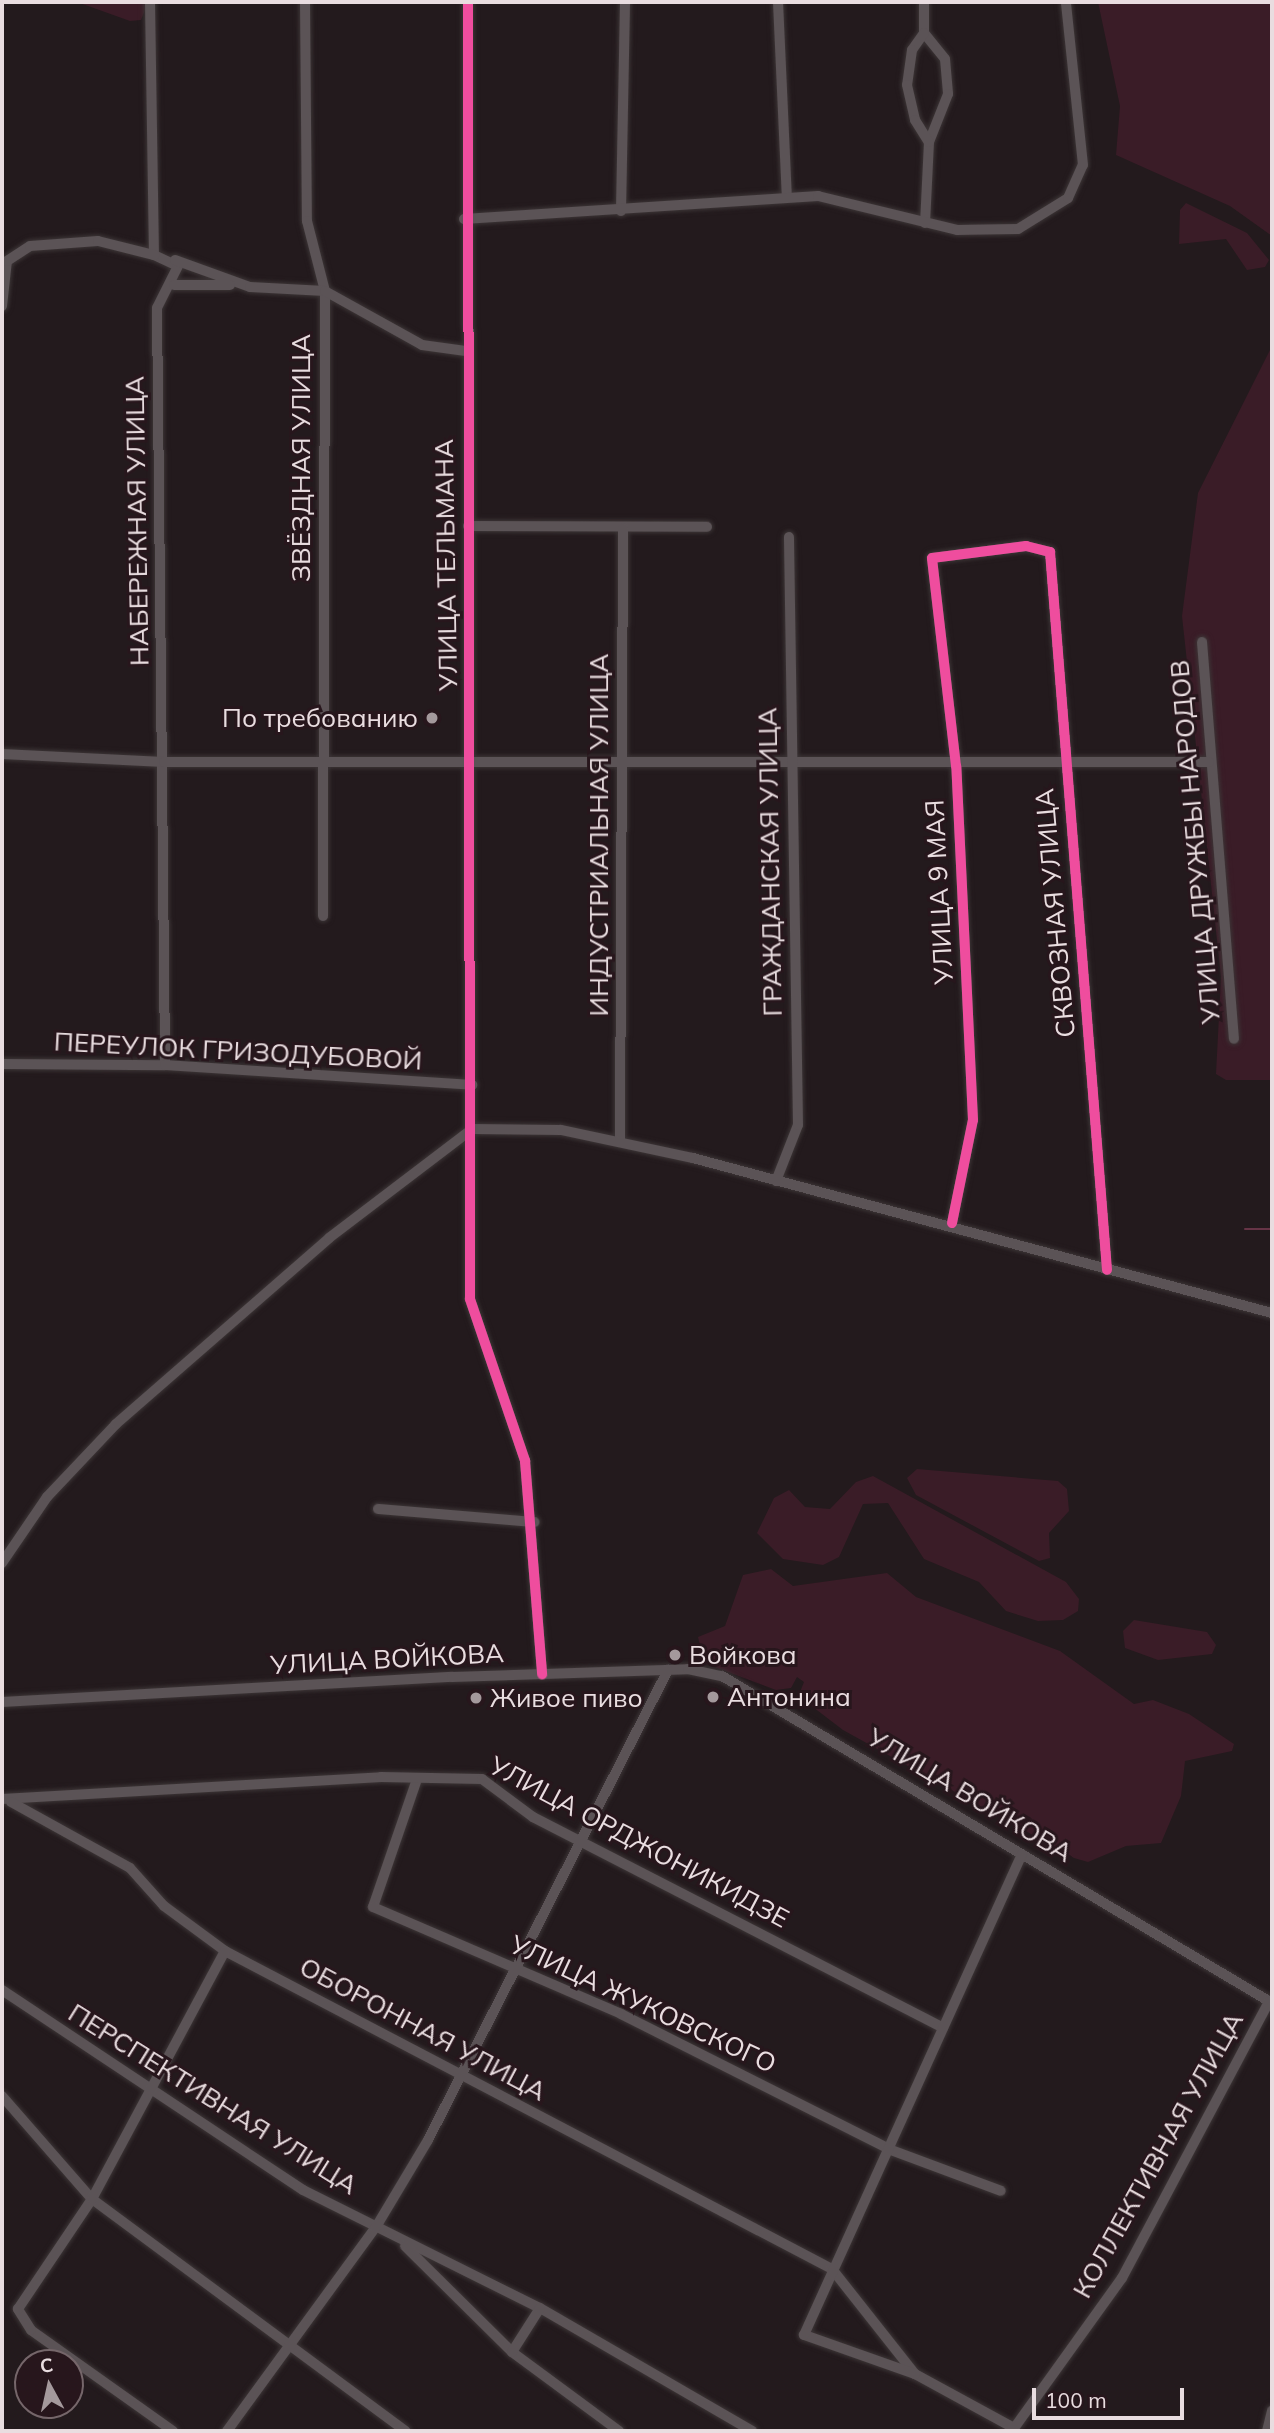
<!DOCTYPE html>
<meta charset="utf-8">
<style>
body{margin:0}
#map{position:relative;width:1274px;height:2433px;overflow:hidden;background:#231a1d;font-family:Mulish,sans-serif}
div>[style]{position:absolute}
.green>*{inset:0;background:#3a1c27}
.stream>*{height:2.5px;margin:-1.25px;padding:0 1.25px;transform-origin:1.25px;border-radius:1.25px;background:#663446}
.roads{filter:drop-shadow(0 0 2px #3c3536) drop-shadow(0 0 2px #3c3536)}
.minor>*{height:10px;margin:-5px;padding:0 5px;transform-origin:5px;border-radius:5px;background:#5b5356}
.cycleway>*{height:10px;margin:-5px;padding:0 5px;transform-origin:5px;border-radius:5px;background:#ef4d9e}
.dots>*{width:19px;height:19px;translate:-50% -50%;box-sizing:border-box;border:4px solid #27161c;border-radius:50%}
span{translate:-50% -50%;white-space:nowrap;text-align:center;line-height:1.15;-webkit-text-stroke:6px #27161c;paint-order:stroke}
.street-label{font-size:26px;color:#e9dde0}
.poi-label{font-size:26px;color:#e9dde0}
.right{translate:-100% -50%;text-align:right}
.left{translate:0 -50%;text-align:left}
.frame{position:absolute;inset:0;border:4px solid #e9dde0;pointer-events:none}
.north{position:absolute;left:14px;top:2349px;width:70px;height:70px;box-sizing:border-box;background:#27161c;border:2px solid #75666a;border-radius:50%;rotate:352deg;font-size:19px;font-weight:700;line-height:28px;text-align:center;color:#e9dde0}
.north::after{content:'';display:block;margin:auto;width:24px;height:32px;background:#a4999c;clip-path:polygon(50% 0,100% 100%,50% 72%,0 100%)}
.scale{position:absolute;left:1032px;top:2388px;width:152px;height:32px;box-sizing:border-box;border:4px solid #e9dde0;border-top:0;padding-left:9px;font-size:21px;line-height:24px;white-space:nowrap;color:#e9dde0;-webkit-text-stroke:5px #27161c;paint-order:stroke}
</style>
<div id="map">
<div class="green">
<i style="clip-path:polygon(77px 2px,148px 2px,141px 20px,130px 21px)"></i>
<i style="clip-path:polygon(1098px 2px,1272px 2px,1272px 236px,1230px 206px,1116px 155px,1120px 106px)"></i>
<i style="clip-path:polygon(1186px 203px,1247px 233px,1269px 260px,1265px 267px,1247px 270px,1226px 239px,1179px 244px,1180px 210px)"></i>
<i style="clip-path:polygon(1272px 346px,1272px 1080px,1226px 1080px,1216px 1074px,1221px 977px,1182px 616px,1198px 493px)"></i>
<i style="clip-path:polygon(917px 1469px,1058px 1481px,1067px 1489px,1069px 1511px,1049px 1533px,1050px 1558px,1039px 1561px,916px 1495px,907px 1478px)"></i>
<i style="clip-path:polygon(873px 1476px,1066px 1582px,1079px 1599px,1078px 1611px,1063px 1620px,1038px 1621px,1006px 1611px,979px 1582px,924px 1559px,888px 1503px,863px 1504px,839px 1557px,823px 1565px,783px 1559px,757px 1533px,774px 1498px,789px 1490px,805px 1507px,830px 1509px,856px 1482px)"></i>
<i style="clip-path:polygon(771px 1569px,793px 1586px,887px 1573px,916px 1597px,1060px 1651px,1134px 1704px,1153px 1700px,1189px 1714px,1234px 1744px,1232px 1751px,1185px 1761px,1181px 1796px,1161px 1843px,1126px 1846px,1088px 1862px,1074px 1858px,843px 1730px,805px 1701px,800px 1692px,804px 1682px,797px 1677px,791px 1688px,776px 1690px,704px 1663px,698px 1637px,725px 1626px,743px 1575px)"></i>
<i style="clip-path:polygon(1134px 1620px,1207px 1632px,1216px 1645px,1212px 1654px,1158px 1660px,1125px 1648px,1123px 1631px)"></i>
</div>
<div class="stream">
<i style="left:1245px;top:1229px;width:27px"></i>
</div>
<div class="roads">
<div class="minor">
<i style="left:150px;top:2px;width:253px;rotate:89.1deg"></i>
<i style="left:154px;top:255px;width:26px;rotate:25deg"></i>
<i style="left:178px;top:266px;width:47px;rotate:116.6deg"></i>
<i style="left:157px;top:308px;width:757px;rotate:89.39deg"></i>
<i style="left:305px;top:2px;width:219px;rotate:89.5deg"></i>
<i style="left:307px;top:221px;width:72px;rotate:75.6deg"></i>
<i style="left:325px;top:291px;width:625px;rotate:90.18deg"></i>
<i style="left:468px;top:2px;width:1297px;rotate:89.91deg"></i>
<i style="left:470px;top:1299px;width:171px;rotate:71.2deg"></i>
<i style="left:525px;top:1461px;width:214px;rotate:85.4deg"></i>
<i style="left:778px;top:2px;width:195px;rotate:87.4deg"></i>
<i style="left:924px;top:2px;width:31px;rotate:90deg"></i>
<i style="left:924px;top:33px;width:33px;rotate:51deg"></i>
<i style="left:945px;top:59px;width:35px;rotate:85deg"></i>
<i style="left:948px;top:94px;width:52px;rotate:111.6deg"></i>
<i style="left:929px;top:142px;width:81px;rotate:92.8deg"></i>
<i style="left:924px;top:33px;width:21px;rotate:125deg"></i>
<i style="left:912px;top:50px;width:35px;rotate:98deg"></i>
<i style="left:907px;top:85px;width:36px;rotate:77deg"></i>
<i style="left:915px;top:120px;width:26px;rotate:58deg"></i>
<i style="left:621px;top:211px;width:209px;rotate:-88.9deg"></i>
<i style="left:464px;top:219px;width:355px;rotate:-3.7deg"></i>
<i style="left:818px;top:196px;width:143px;rotate:13.7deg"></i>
<i style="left:957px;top:230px;width:61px;rotate:-0.9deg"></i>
<i style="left:1018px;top:229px;width:59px;rotate:-31.8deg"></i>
<i style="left:1068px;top:198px;width:36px;rotate:-66deg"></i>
<i style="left:1083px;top:165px;width:164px;rotate:-96deg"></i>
<i style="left:175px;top:260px;width:80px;rotate:19.8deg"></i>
<i style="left:250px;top:287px;width:75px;rotate:3.1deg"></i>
<i style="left:325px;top:291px;width:111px;rotate:29.1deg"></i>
<i style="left:422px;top:345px;width:44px;rotate:7.8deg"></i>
<i style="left:174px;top:285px;width:56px"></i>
<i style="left:2px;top:306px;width:45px;rotate:-83.7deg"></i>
<i style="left:7px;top:261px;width:27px;rotate:-33deg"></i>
<i style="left:30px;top:246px;width:68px;rotate:-4.2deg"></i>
<i style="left:98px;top:241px;width:58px;rotate:14deg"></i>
<i style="left:468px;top:526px;width:239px;rotate:0.2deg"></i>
<i style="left:1202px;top:642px;width:398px;rotate:85.4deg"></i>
<i style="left:2px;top:754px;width:162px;rotate:2.8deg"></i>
<i style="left:164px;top:762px;width:1045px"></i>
<i style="left:2px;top:1064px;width:163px;rotate:0.4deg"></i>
<i style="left:165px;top:1065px;width:308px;rotate:3.7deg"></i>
<i style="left:620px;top:1142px;width:614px;rotate:-89.72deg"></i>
<i style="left:776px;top:1181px;width:60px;rotate:-68.6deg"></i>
<i style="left:798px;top:1125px;width:588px;rotate:-90.88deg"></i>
<i style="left:952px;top:1223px;width:105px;rotate:-78.5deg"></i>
<i style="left:973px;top:1120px;width:354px;rotate:-92.7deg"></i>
<i style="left:956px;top:766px;width:209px;rotate:-96.6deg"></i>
<i style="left:932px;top:558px;width:95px;rotate:-7.3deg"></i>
<i style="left:1026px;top:546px;width:25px;rotate:14deg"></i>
<i style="left:1050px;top:552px;width:720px;rotate:85.46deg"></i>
<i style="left:378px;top:1509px;width:157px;rotate:4.8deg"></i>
<i style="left:2px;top:1563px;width:80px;rotate:-55.7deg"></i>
<i style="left:47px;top:1497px;width:100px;rotate:-46.6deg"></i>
<i style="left:116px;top:1424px;width:283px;rotate:-41.1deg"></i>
<i style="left:329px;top:1238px;width:180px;rotate:-37.3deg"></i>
<i style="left:472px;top:1129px;width:89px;rotate:0.6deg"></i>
<i style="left:561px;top:1130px;width:135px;rotate:12deg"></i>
<i style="left:693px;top:1158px;width:599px;rotate:14.99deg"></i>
<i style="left:2px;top:1702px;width:451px;rotate:-3.2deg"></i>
<i style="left:452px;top:1677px;width:236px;rotate:-1.9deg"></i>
<i style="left:688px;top:1669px;width:35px;rotate:12deg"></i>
<i style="left:722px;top:1676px;width:640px;rotate:30.73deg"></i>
<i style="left:416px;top:1782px;width:132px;rotate:109deg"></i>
<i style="left:373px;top:1907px;width:270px;rotate:23.3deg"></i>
<i style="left:621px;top:2014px;width:302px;rotate:26.7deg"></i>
<i style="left:891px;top:2150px;width:117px;rotate:20.4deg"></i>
<i style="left:2px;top:1799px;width:380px;rotate:-3.3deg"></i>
<i style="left:381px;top:1777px;width:101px;rotate:1.1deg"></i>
<i style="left:482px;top:1779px;width:64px;rotate:36.7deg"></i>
<i style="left:533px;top:1817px;width:461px;rotate:27.2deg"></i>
<i style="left:11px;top:1802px;width:136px;rotate:29deg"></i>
<i style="left:130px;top:1868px;width:51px;rotate:48.2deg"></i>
<i style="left:164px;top:1906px;width:76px;rotate:36.4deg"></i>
<i style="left:225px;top:1951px;width:685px;rotate:27.65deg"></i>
<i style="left:832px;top:2269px;width:134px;rotate:51.7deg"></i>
<i style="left:2px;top:1990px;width:361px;rotate:33.6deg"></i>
<i style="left:303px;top:2190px;width:265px;rotate:26.5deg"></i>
<i style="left:540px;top:2308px;width:245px;rotate:30.1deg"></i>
<i style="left:2px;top:2096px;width:137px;rotate:48.9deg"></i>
<i style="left:92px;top:2199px;width:390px;rotate:36.5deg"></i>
<i style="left:405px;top:2246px;width:151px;rotate:44.7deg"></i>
<i style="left:512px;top:2352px;width:133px;rotate:36.4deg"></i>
<i style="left:512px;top:2352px;width:52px;rotate:-57.5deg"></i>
<i style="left:1014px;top:2428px;width:113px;rotate:-151.4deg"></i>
<i style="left:915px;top:2374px;width:118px;rotate:-160.6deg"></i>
<i style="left:804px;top:2335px;width:528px;rotate:-65.62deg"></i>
<i style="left:173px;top:2431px;width:174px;rotate:-144.6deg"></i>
<i style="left:31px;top:2330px;width:25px;rotate:-122deg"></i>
<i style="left:18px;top:2309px;width:133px;rotate:-56.1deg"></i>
<i style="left:92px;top:2199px;width:281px;rotate:-61.8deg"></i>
<i style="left:227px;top:2431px;width:253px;rotate:-53.9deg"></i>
<i style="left:376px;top:2227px;width:101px;rotate:-59.1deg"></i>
<i style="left:428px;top:2140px;width:528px;rotate:-62.95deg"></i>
<i style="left:1012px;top:2431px;width:188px;rotate:-54.3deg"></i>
<i style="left:1122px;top:2278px;width:314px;rotate:-62deg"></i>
<i style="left:1267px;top:2431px;width:21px;rotate:-76deg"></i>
</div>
</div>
<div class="cycleway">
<i style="left:468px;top:2px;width:1297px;rotate:89.91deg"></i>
<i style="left:470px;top:1299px;width:171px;rotate:71.2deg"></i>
<i style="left:525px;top:1461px;width:214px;rotate:85.4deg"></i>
<i style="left:952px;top:1223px;width:105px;rotate:-78.5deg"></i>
<i style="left:973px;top:1120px;width:354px;rotate:-92.7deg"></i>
<i style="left:956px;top:766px;width:209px;rotate:-96.6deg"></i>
<i style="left:932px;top:558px;width:95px;rotate:-7.3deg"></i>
<i style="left:1026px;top:546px;width:25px;rotate:14deg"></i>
<i style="left:1050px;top:552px;width:720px;rotate:85.46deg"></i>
</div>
<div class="dots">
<i style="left:432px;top:718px;background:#a4999c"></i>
<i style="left:675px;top:1655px;background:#a4999c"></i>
<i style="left:713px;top:1697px;background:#a4999c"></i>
<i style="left:476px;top:1698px;background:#a4999c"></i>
</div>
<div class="street-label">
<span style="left:301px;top:458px;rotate:-90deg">ЗВЁЗДНАЯ УЛИЦА</span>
<span style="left:137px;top:521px;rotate:-91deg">НАБЕРЕЖНАЯ УЛИЦА</span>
<span style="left:446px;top:565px;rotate:-91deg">УЛИЦА ТЕЛЬМАНА</span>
<span style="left:599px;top:835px;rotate:-90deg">ИНДУСТРИАЛЬНАЯ УЛИЦА</span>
<span style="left:1195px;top:842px;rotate:-95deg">УЛИЦА ДРУЖБЫ НАРОДОВ</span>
<span style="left:770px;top:862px;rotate:-91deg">ГРАЖДАНСКАЯ УЛИЦА</span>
<span style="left:939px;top:892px;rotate:-93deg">УЛИЦА 9 МАЯ</span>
<span style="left:1055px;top:913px;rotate:-95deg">СКВОЗНАЯ УЛИЦА</span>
<span style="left:238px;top:1051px;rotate:3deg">ПЕРЕУЛОК ГРИЗОДУБОВОЙ</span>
<span style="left:387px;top:1659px;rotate:-3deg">УЛИЦА ВОЙКОВА</span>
<span style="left:970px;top:1795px;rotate:31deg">УЛИЦА ВОЙКОВА</span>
<span style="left:639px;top:1842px;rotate:28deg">УЛИЦА ОРДЖОНИКИДЗЕ</span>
<span style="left:643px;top:2004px;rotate:25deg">УЛИЦА ЖУКОВСКОГО</span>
<span style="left:423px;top:2029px;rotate:28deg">ОБОРОННАЯ УЛИЦА</span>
<span style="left:213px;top:2099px;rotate:32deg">ПЕРСПЕКТИВНАЯ УЛИЦА</span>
<span style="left:1158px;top:2155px;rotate:-61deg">КОЛЛЕКТИВНАЯ УЛИЦА</span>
</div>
<div class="poi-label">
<span class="right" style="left:418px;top:718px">По требованию</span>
<span class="left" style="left:689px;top:1655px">Войкова</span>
<span class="left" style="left:727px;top:1697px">Антонина</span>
<span class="left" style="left:490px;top:1698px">Живое пиво</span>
</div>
<div class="frame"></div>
<div class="north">С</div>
<div class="scale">100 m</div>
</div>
